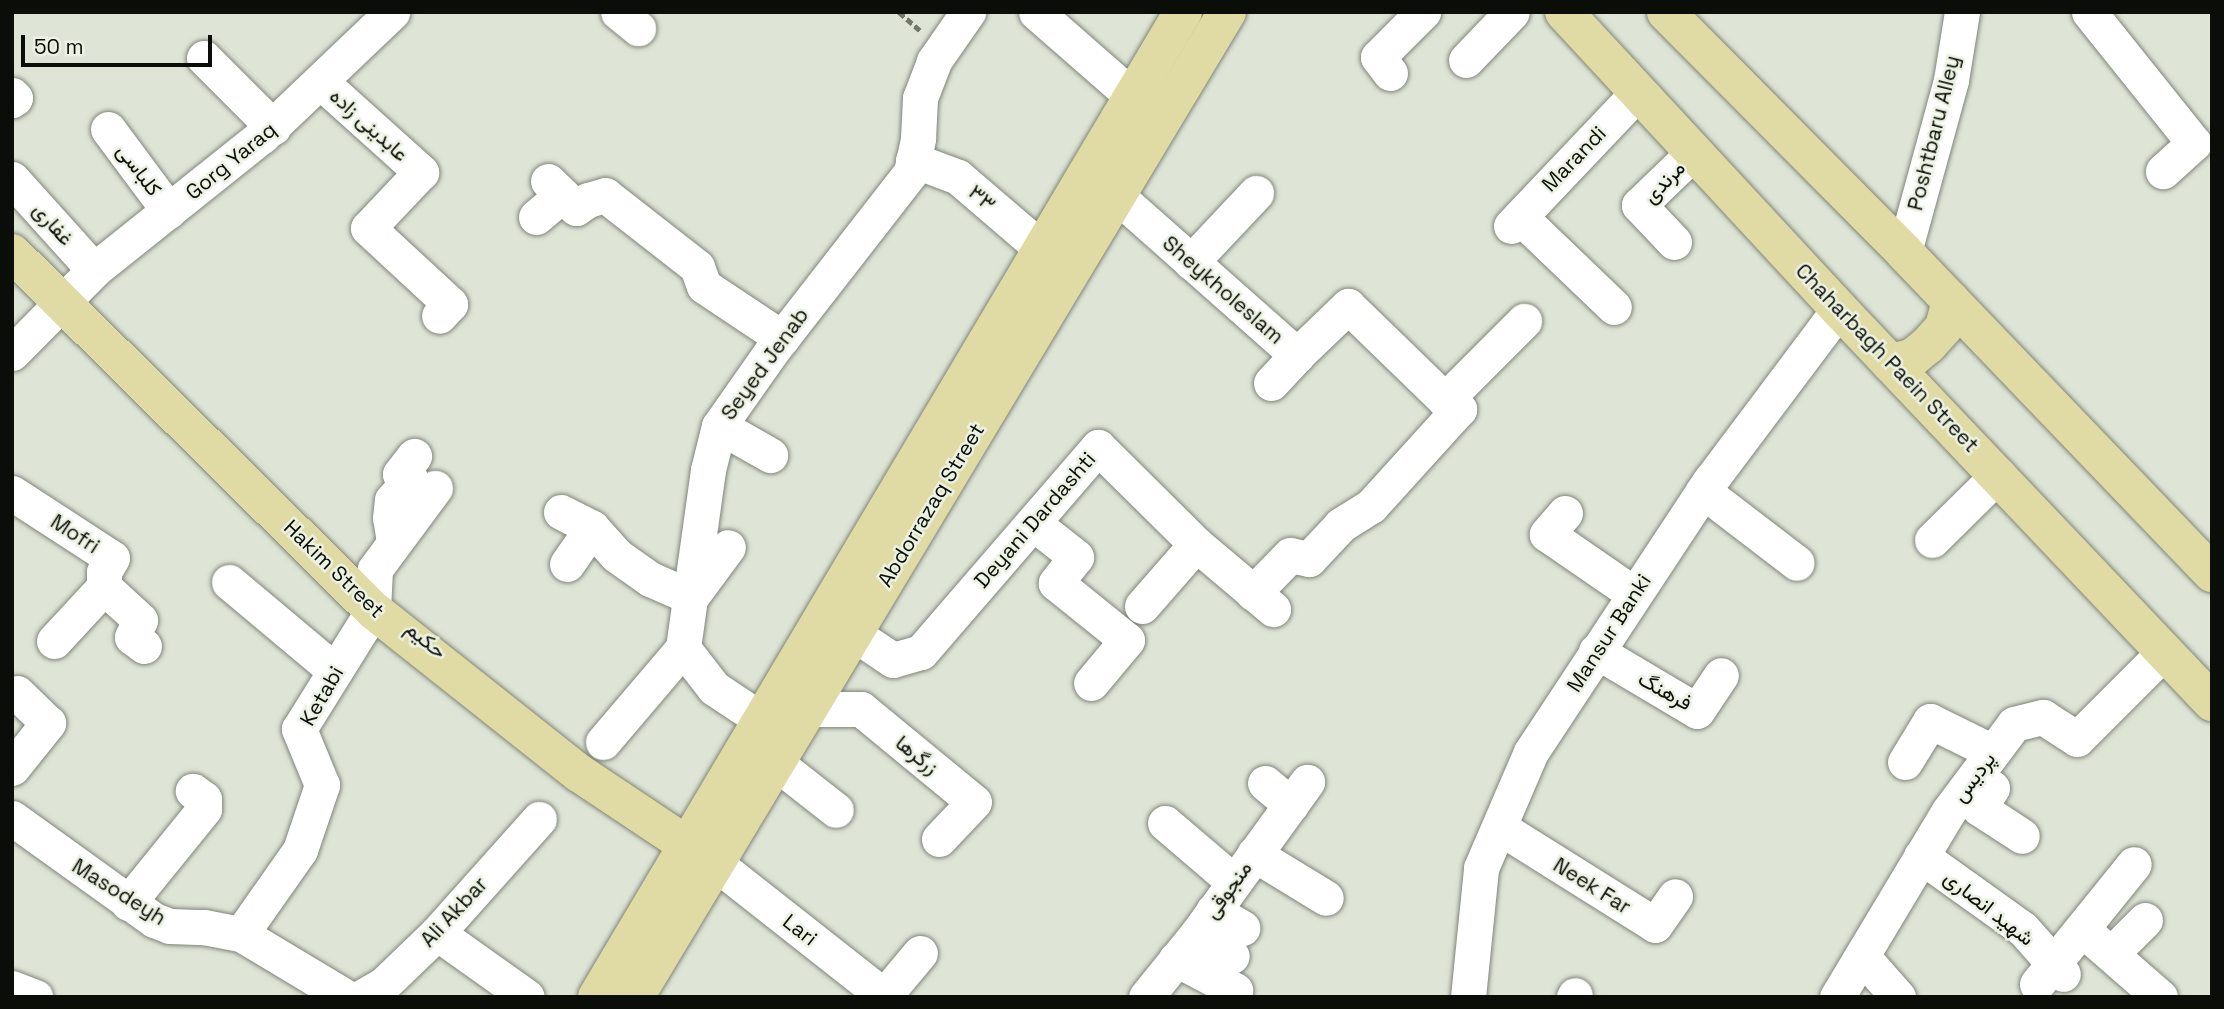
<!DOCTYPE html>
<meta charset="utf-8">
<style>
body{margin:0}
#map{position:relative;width:2224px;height:1009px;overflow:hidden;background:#dee4d6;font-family:"Space Grotesk",Vazirmatn,sans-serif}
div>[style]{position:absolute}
.path>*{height:4.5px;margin-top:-2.25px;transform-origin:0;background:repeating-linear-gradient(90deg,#73776e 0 7px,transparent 0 10.5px)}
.roads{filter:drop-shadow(0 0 2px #7f8578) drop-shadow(0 0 2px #7f8578)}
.minor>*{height:35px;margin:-17.5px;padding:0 17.5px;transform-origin:17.5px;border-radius:17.5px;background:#fff}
.major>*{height:38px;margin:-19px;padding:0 19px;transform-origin:19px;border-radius:19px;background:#e0daa4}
span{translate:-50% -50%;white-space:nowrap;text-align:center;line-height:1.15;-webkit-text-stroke:5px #ecf2e3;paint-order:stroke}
.street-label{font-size:21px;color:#0b0d08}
.frame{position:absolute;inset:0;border:14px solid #0b0d08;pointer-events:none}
.scale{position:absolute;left:21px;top:35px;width:191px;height:32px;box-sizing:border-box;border:4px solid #0b0d08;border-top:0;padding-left:9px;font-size:21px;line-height:24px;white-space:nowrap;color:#0b0d08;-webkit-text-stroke:5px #ecf2e3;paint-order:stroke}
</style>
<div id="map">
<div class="path">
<i style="left:899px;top:12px;width:28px;rotate:41deg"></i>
</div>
<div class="roads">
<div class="minor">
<i style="left:618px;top:12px;width:26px;rotate:39deg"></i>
<i style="left:1036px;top:12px;width:128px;rotate:41.2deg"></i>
<i style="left:2089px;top:12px;width:168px;rotate:51.3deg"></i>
<i style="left:2194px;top:143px;width:42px;rotate:137.9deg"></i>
<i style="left:204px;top:58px;width:98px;rotate:45deg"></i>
<i style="left:1466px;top:60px;width:66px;rotate:-46.2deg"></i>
<i style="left:1390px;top:73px;width:20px;rotate:-127deg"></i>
<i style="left:1378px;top:57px;width:64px;rotate:-45deg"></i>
<i style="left:321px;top:82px;width:135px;rotate:42deg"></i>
<i style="left:421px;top:172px;width:77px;rotate:133.4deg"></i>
<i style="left:368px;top:228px;width:112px;rotate:42.8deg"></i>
<i style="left:450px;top:304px;width:16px;rotate:133deg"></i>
<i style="left:12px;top:95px;width:4px;rotate:45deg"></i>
<i style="left:15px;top:98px;width:4px;rotate:146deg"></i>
<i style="left:108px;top:129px;width:102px;rotate:53.4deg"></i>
<i style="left:913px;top:160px;width:48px;rotate:20.7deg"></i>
<i style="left:958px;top:177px;width:111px;rotate:40.6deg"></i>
<i style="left:12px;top:179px;width:122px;rotate:48deg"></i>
<i style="left:548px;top:181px;width:39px;rotate:44deg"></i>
<i style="left:576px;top:208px;width:14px;rotate:-34deg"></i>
<i style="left:588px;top:200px;width:18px;rotate:-16deg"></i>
<i style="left:605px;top:195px;width:117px;rotate:38deg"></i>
<i style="left:697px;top:267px;width:20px;rotate:70deg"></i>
<i style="left:704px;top:286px;width:94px;rotate:33.7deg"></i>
<i style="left:1116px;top:195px;width:242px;rotate:41.5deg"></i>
<i style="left:1297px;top:355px;width:71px;rotate:-43.9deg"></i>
<i style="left:1348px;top:306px;width:135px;rotate:44.1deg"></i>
<i style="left:1445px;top:400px;width:17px;rotate:33deg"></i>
<i style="left:1459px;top:409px;width:131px;rotate:132.2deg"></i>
<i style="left:1371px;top:506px;width:36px;rotate:148deg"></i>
<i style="left:1341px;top:525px;width:47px;rotate:133.3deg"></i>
<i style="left:1309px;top:559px;width:19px;rotate:-168deg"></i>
<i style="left:1290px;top:555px;width:53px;rotate:134.2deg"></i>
<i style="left:536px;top:217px;width:34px;rotate:-40deg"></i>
<i style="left:1520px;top:217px;width:130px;rotate:43.8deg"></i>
<i style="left:1511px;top:226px;width:183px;rotate:-46.5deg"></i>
<i style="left:1674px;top:242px;width:51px;rotate:-133.4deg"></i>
<i style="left:1639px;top:205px;width:75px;rotate:-43.9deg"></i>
<i style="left:1904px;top:252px;width:178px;rotate:-74.7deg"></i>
<i style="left:1951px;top:80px;width:69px;rotate:-80.8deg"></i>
<i style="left:1191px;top:262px;width:95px;rotate:-46.7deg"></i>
<i style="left:12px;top:353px;width:117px;rotate:-45.3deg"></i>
<i style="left:94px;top:270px;width:215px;rotate:-38.6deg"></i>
<i style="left:262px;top:136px;width:180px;rotate:-43.6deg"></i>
<i style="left:1271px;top:383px;width:38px;rotate:-47deg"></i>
<i style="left:1445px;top:400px;width:112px;rotate:-45deg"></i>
<i style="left:719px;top:426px;width:59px;rotate:29.6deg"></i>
<i style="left:1703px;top:491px;width:118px;rotate:37.5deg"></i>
<i style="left:12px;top:493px;width:119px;rotate:33deg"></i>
<i style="left:112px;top:558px;width:16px;rotate:120deg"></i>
<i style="left:104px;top:572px;width:15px;rotate:90deg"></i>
<i style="left:104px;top:587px;width:49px;rotate:42.5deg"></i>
<i style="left:140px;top:620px;width:19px;rotate:115deg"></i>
<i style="left:132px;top:637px;width:15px;rotate:37deg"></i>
<i style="left:561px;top:512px;width:35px;rotate:27deg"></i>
<i style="left:592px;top:528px;width:36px;rotate:48deg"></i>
<i style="left:616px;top:555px;width:42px;rotate:35.2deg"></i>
<i style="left:650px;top:579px;width:45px;rotate:23.7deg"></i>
<i style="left:691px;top:597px;width:62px;rotate:-53.5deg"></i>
<i style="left:1565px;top:513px;width:28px;rotate:131deg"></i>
<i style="left:1547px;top:534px;width:106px;rotate:34.6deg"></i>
<i style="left:1033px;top:523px;width:55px;rotate:38.3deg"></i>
<i style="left:1076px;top:557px;width:33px;rotate:128deg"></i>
<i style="left:1056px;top:583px;width:91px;rotate:38.8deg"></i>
<i style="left:1127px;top:640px;width:56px;rotate:129.9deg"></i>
<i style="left:1932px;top:540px;width:93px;rotate:-44.6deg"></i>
<i style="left:394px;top:542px;width:24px;rotate:-99deg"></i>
<i style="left:390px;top:518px;width:18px;rotate:-84deg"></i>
<i style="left:392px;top:500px;width:28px;rotate:-49deg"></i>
<i style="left:410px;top:479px;width:11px;rotate:-153deg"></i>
<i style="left:400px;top:474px;width:23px;rotate:-52deg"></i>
<i style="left:567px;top:564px;width:44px;rotate:-55.2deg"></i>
<i style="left:229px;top:582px;width:138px;rotate:40deg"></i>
<i style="left:1142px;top:606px;width:82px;rotate:-48.9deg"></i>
<i style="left:854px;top:634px;width:47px;rotate:33.7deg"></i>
<i style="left:893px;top:660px;width:29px;rotate:-16deg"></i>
<i style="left:921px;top:652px;width:271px;rotate:-49.2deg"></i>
<i style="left:1098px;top:447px;width:138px;rotate:44.7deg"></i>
<i style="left:1196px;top:544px;width:101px;rotate:40.2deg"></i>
<i style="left:54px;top:641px;width:74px;rotate:-47.2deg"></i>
<i style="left:1596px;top:651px;width:117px;rotate:30.7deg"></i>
<i style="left:1697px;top:711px;width:43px;rotate:-56.3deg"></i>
<i style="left:808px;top:709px;width:53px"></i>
<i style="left:861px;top:709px;width:146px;rotate:39.5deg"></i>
<i style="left:974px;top:802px;width:51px;rotate:133.4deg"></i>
<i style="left:762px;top:720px;width:58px;rotate:-146.3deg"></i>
<i style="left:714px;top:688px;width:51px;rotate:-127.8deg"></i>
<i style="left:683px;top:648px;width:180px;rotate:-82deg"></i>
<i style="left:708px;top:470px;width:45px;rotate:-76deg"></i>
<i style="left:719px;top:426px;width:90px;rotate:-54.9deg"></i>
<i style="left:771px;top:352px;width:228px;rotate:-52.1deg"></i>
<i style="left:911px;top:172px;width:35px;rotate:-78deg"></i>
<i style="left:918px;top:138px;width:40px;rotate:-87.1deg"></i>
<i style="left:920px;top:98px;width:40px;rotate:-69deg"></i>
<i style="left:934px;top:61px;width:60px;rotate:-55.2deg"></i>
<i style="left:603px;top:742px;width:123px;rotate:-49.6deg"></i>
<i style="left:1905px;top:762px;width:48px;rotate:-58.6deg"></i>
<i style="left:1930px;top:721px;width:70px;rotate:26.2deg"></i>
<i style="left:776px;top:763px;width:76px;rotate:38.1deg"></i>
<i style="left:12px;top:768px;width:58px;rotate:-51.3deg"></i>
<i style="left:48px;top:723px;width:43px;rotate:-135.9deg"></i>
<i style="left:1975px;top:777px;width:20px;rotate:33deg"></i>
<i style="left:1992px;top:788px;width:24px;rotate:123deg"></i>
<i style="left:1979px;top:808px;width:51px;rotate:33.1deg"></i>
<i style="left:1265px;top:783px;width:34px;rotate:40deg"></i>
<i style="left:12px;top:818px;width:175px;rotate:35.7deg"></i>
<i style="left:154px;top:920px;width:17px;rotate:21deg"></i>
<i style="left:170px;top:926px;width:34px;rotate:2deg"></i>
<i style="left:204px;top:927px;width:38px;rotate:11deg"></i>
<i style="left:241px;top:934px;width:122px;rotate:31deg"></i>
<i style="left:1165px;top:823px;width:91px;rotate:40.5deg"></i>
<i style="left:1499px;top:827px;width:184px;rotate:32.1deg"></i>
<i style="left:1655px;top:925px;width:35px;rotate:-55deg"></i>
<i style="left:1254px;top:854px;width:84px;rotate:31.4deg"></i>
<i style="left:1921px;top:856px;width:125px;rotate:35.6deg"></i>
<i style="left:2023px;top:929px;width:60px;rotate:48.4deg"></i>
<i style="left:715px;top:863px;width:215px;rotate:38.2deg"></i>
<i style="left:884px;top:996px;width:56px;rotate:-50.1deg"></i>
<i style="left:128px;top:903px;width:121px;rotate:-51deg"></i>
<i style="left:204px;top:809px;width:10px;rotate:-90deg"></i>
<i style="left:204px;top:799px;width:14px;rotate:-144deg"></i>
<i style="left:1213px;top:911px;width:34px;rotate:30deg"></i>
<i style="left:2083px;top:930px;width:102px;rotate:41deg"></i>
<i style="left:437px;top:933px;width:110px;rotate:35.4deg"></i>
<i style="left:241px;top:934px;width:103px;rotate:-54.9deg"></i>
<i style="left:300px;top:850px;width:69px;rotate:-71.3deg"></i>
<i style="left:322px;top:785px;width:61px;rotate:-112.3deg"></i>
<i style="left:299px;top:729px;width:140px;rotate:-58.1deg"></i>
<i style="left:373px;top:610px;width:41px;rotate:-87.2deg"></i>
<i style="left:375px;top:569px;width:101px;rotate:-53.5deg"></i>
<i style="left:1197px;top:934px;width:41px;rotate:32.2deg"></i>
<i style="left:2111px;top:954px;width:48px;rotate:-45deg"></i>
<i style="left:1862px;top:956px;width:55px;rotate:48.7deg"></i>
<i style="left:1176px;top:959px;width:67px;rotate:27.7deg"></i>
<i style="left:2037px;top:984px;width:154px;rotate:-51.1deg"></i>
<i style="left:12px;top:988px;width:25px;rotate:21deg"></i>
<i style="left:362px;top:997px;width:24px;rotate:-30deg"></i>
<i style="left:383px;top:985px;width:75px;rotate:-43.9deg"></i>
<i style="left:437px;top:933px;width:153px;rotate:-48.2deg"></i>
<i style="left:1146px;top:997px;width:81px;rotate:-51deg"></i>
<i style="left:1197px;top:934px;width:188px;rotate:-54.1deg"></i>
<i style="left:1468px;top:997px;width:130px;rotate:-84.2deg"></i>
<i style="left:1481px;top:868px;width:126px;rotate:-66.7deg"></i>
<i style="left:1531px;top:752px;width:325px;rotate:-56.6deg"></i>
<i style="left:1710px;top:481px;width:215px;rotate:-53.1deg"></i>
<i style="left:1574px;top:997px;width:2px;rotate:-63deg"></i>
<i style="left:1837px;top:997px;width:216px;rotate:-59deg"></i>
<i style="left:1948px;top:812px;width:110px;rotate:-53.1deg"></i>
<i style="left:2014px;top:724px;width:30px;rotate:-14deg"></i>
<i style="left:2043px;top:717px;width:40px;rotate:32.9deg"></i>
<i style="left:2077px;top:739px;width:123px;rotate:-45deg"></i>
</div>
<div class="major">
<i style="left:1564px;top:12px;width:405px;rotate:47.2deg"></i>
<i style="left:1839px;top:309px;width:542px;rotate:46.5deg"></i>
<i style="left:1666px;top:12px;width:338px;rotate:45.2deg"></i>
<i style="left:1904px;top:252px;width:445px;rotate:46.2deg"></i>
<i style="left:12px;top:253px;width:508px;rotate:44.68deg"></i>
<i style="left:373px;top:610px;width:263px;rotate:38.4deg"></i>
<i style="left:579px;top:773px;width:155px;rotate:33.7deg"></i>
<i style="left:1890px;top:363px;width:23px;rotate:-13deg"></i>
<i style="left:1912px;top:358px;width:21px;rotate:-39deg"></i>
<i style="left:1928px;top:345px;width:24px;rotate:-48deg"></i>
<i style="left:1944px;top:327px;width:27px;rotate:-75deg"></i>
<i style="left:597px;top:997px;width:1146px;rotate:-59.25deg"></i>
<i style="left:635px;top:997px;width:1149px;rotate:-58.99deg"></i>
</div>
</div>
<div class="street-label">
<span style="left:369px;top:125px;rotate:42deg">عابدینی زاده</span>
<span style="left:1934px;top:133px;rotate:-76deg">Poshtbaru Alley</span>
<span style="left:1574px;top:159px;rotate:-46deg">Marandi</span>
<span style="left:231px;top:161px;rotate:-39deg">Gorg Yaraq</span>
<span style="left:139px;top:170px;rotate:53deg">کلباسی</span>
<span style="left:1664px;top:182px;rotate:-46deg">مرندی</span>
<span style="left:982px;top:198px;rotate:41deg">۳۳</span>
<span style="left:53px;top:224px;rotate:48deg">غفاری</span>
<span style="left:1223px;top:290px;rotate:41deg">Sheykholeslam</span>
<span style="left:1887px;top:358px;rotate:46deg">Chaharbagh Paein Street</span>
<span style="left:765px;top:364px;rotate:-54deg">Seyed Jenab</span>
<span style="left:931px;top:505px;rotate:-59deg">Abdorrazaq Street</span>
<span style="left:1035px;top:520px;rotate:-49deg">Deyani Dardashti</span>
<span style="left:75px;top:534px;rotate:33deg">Mofri</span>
<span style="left:334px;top:569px;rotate:44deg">Hakim Street</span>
<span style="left:1609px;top:633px;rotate:-57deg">Mansur Banki</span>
<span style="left:426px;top:640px;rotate:39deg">حکیم</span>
<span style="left:1665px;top:691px;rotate:29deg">فرهنگ</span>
<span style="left:322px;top:696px;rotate:-60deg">Ketabi</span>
<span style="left:917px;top:755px;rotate:39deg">زرگرها</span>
<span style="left:1974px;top:777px;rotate:-53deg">پردیس</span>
<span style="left:1592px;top:886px;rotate:32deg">Neek Far</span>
<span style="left:1228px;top:890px;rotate:-54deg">منجوقی</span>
<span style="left:119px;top:892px;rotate:32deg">Masodeyh</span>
<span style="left:1989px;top:908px;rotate:38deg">شهید انصاری</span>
<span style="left:454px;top:912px;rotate:-47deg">Ali Akbar</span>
<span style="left:800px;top:930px;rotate:38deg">Lari</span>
</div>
<div class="frame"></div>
<div class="scale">50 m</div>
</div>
